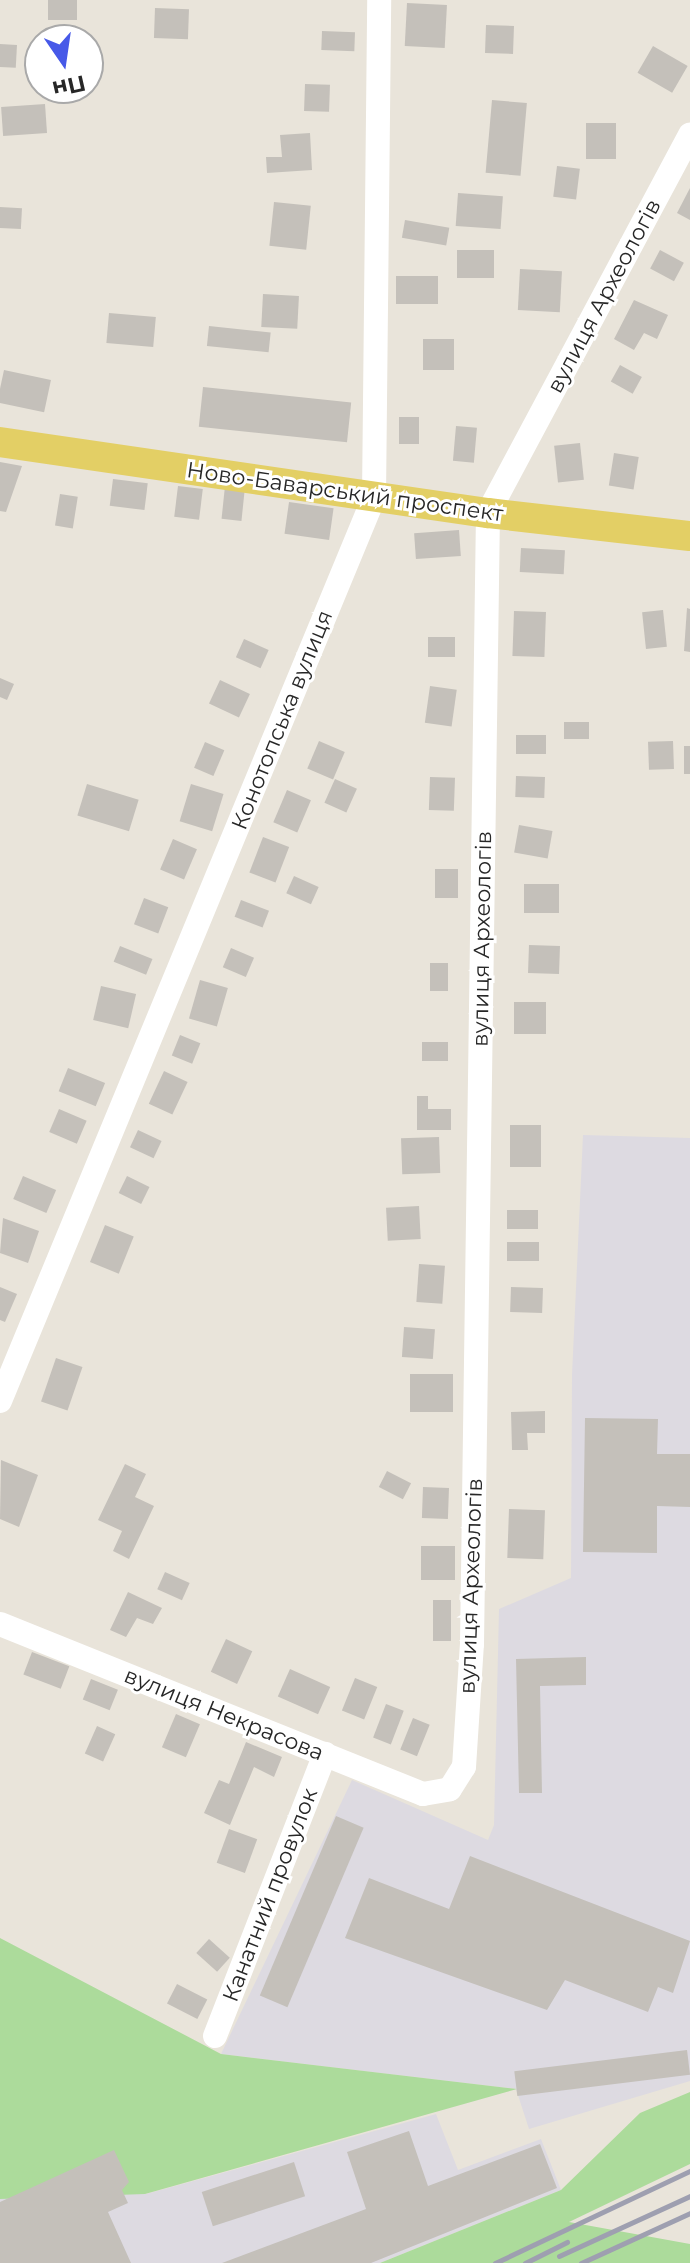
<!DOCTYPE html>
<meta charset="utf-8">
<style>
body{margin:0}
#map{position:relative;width:690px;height:2263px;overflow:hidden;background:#e9e4da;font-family:Montserrat,sans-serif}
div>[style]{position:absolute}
.industrial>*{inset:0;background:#dddae1}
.green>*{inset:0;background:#acdb9b}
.building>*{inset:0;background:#c4c0ba;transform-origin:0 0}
.minor>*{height:24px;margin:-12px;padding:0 12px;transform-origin:12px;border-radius:12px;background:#fff}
.major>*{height:30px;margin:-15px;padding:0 15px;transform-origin:15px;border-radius:15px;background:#e3cf65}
.rail>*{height:5px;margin:-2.5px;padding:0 2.5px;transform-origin:2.5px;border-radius:2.5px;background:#9e9fb0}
span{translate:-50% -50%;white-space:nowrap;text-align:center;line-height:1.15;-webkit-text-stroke:6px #fff;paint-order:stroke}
.street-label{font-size:22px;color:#272727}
.north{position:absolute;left:24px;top:24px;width:80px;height:80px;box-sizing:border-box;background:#fff;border:2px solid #a9a9a9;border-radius:50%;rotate:167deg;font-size:22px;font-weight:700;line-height:32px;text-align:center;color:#272727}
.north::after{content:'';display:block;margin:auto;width:28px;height:36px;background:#4759e8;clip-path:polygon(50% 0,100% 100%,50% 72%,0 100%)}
</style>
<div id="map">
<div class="industrial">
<i style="clip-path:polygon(583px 1135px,690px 1138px,690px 2081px,529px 2129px,516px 2089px,221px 2054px,352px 1780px,488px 1840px,494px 1825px,499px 1609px,571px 1578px,572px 1375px)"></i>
<i style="clip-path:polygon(436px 2114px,458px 2170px,541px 2139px,561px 2190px,380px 2263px,0 2263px,0 2191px,146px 2194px)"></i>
</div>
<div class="green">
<i style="clip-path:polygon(0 1938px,221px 2054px,517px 2089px,145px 2194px,0 2199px)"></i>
<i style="clip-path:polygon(690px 2092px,690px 2164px,569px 2222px,690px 2244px,690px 2263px,380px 2263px,561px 2190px,640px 2113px)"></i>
</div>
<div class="building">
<i style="left:48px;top:0;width:29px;height:20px"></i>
<i style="left:407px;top:3px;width:40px;height:43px;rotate:3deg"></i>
<i style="left:155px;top:8px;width:34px;height:30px;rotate:2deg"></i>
<i style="left:486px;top:25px;width:28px;height:28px;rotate:2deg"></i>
<i style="left:322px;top:31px;width:33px;height:19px;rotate:2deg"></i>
<i style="left:0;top:44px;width:17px;height:23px;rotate:3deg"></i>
<i style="left:653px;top:46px;width:40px;height:31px;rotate:30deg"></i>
<i style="left:305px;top:84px;width:25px;height:27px;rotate:2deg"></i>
<i style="left:492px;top:100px;width:35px;height:73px;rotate:5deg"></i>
<i style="left:45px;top:104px;width:29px;height:44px;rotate:86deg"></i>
<i style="left:586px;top:123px;width:30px;height:36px"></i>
<i style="clip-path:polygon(310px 133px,312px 170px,267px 173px,266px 157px,282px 157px,280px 135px)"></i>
<i style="left:557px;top:166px;width:23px;height:31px;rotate:7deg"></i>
<i style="clip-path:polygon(690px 188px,690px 220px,677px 213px)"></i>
<i style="left:458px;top:193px;width:45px;height:33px;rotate:4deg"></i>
<i style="left:274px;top:202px;width:37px;height:44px;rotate:6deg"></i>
<i style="left:0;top:207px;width:22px;height:21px;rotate:3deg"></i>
<i style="left:405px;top:220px;width:45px;height:18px;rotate:10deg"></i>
<i style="left:457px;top:250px;width:37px;height:28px"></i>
<i style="left:660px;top:250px;width:27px;height:21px;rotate:28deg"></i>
<i style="left:520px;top:269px;width:42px;height:41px;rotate:3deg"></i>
<i style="left:396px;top:276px;width:42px;height:28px"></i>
<i style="left:263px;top:294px;width:36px;height:33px;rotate:3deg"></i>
<i style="clip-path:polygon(634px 300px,668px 315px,657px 339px,644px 333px,634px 350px,614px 339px)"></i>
<i style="left:109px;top:313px;width:47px;height:30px;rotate:5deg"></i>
<i style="left:209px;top:326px;width:62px;height:20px;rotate:6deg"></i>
<i style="left:423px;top:339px;width:31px;height:31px"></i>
<i style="left:620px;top:365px;width:25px;height:19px;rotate:29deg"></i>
<i style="left:4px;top:370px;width:48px;height:33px;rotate:12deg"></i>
<i style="left:203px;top:387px;width:149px;height:40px;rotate:6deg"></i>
<i style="left:399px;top:417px;width:20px;height:27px"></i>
<i style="left:456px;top:426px;width:21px;height:35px;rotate:5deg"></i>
<i style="left:580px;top:443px;width:37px;height:26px;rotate:84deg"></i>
<i style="left:614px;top:453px;width:25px;height:33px;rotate:9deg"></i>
<i style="clip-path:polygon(0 462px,22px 466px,6px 512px,0 511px)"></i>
<i style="left:113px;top:479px;width:35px;height:27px;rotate:7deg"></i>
<i style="left:178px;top:486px;width:25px;height:31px;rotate:7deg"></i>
<i style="left:225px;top:486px;width:20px;height:33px;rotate:6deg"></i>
<i style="left:60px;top:494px;width:18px;height:32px;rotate:9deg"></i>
<i style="left:289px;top:502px;width:45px;height:32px;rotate:8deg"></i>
<i style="left:459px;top:530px;width:26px;height:45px;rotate:86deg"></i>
<i style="left:521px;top:548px;width:44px;height:24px;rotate:3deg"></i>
<i style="clip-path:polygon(687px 608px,690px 609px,690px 652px,684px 651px)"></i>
<i style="left:663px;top:610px;width:37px;height:21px;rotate:84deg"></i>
<i style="left:514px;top:611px;width:32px;height:45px;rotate:2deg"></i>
<i style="left:428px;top:637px;width:27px;height:20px"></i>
<i style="left:244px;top:639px;width:27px;height:20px;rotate:24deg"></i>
<i style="clip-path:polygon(0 678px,14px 684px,7px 700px,0 697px)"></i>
<i style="left:220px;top:680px;width:33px;height:26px;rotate:25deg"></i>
<i style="left:430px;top:686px;width:27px;height:37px;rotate:8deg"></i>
<i style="left:564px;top:722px;width:25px;height:17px"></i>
<i style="left:516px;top:735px;width:30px;height:19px"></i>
<i style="left:319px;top:741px;width:28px;height:30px;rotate:23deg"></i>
<i style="left:673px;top:741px;width:28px;height:25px;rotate:88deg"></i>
<i style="left:205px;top:742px;width:21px;height:28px;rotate:23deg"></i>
<i style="left:684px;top:746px;width:6px;height:28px"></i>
<i style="left:516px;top:776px;width:29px;height:21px;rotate:2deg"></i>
<i style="left:430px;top:777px;width:25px;height:33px;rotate:2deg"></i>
<i style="left:335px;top:779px;width:24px;height:26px;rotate:24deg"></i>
<i style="left:87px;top:784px;width:54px;height:33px;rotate:17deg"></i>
<i style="left:191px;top:784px;width:34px;height:39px;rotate:17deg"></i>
<i style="left:287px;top:790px;width:26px;height:35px;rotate:23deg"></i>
<i style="left:519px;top:825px;width:34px;height:28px;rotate:10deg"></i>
<i style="left:263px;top:837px;width:28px;height:38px;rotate:21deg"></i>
<i style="left:173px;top:839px;width:26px;height:33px;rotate:23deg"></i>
<i style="left:435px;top:869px;width:23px;height:29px"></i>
<i style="left:294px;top:876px;width:27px;height:19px;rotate:24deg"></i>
<i style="left:524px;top:884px;width:35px;height:29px"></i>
<i style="left:144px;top:898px;width:26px;height:28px;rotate:21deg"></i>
<i style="left:241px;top:900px;width:30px;height:18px;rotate:21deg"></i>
<i style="left:529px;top:945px;width:31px;height:28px;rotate:2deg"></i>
<i style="left:120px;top:946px;width:35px;height:17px;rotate:22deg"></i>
<i style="left:231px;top:948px;width:25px;height:21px;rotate:23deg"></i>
<i style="left:430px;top:963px;width:18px;height:28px"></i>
<i style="left:200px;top:980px;width:29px;height:40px;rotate:16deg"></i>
<i style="left:101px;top:986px;width:36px;height:35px;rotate:13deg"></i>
<i style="left:514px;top:1002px;width:32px;height:32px"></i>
<i style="left:180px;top:1035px;width:22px;height:22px;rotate:22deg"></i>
<i style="left:422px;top:1042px;width:26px;height:19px"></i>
<i style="left:68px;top:1068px;width:40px;height:25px;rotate:22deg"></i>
<i style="left:164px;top:1071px;width:26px;height:36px;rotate:25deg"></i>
<i style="clip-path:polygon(417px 1096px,428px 1096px,428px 1109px,451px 1109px,451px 1130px,417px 1130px)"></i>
<i style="left:59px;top:1109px;width:30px;height:25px;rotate:23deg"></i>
<i style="left:510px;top:1125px;width:31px;height:42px"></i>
<i style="left:138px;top:1130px;width:26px;height:19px;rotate:25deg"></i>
<i style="left:439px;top:1137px;width:36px;height:38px;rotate:88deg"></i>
<i style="left:23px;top:1176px;width:36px;height:25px;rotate:23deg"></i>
<i style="left:127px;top:1176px;width:25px;height:19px;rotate:26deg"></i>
<i style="left:419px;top:1206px;width:33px;height:33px;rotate:87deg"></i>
<i style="left:507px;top:1210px;width:31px;height:19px"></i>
<i style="clip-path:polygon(3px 1218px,39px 1231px,28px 1263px,0 1253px)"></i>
<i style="left:105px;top:1225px;width:31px;height:40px;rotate:22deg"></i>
<i style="left:507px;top:1242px;width:32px;height:19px"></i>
<i style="left:419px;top:1264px;width:26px;height:38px;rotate:4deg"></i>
<i style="clip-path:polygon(0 1287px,17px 1294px,5px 1322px,0 1320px)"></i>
<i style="left:511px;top:1287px;width:32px;height:25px;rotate:2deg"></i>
<i style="left:404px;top:1327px;width:31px;height:30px;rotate:4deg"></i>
<i style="left:56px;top:1358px;width:28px;height:46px;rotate:19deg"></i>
<i style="left:410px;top:1374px;width:43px;height:38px"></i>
<i style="clip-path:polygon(545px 1411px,545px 1433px,527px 1433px,528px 1450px,512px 1450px,511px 1412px)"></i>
<i style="clip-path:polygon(585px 1418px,658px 1419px,657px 1454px,690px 1454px,690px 1507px,657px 1506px,657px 1553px,583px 1552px)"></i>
<i style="clip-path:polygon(1px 1460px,38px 1475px,19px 1527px,0 1519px)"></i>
<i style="clip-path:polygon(125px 1464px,146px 1474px,135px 1497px,154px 1506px,129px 1559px,113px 1551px,122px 1531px,98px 1520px)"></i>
<i style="left:387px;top:1471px;width:27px;height:18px;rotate:27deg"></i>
<i style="left:423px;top:1487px;width:26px;height:31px;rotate:2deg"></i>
<i style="left:509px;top:1509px;width:36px;height:49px;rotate:2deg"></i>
<i style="left:421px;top:1546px;width:34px;height:34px"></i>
<i style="left:165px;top:1572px;width:27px;height:19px;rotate:24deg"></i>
<i style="clip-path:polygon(128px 1592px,162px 1608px,153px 1624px,137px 1618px,126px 1637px,110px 1630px)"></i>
<i style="left:433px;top:1600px;width:18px;height:41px"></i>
<i style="left:226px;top:1639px;width:29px;height:36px;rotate:25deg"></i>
<i style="left:32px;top:1652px;width:40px;height:24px;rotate:21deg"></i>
<i style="clip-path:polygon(586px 1657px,586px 1685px,540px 1686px,542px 1793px,519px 1793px,516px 1659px)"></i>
<i style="left:290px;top:1669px;width:44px;height:30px;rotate:24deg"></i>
<i style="left:355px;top:1678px;width:24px;height:35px;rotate:22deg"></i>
<i style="left:91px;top:1679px;width:29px;height:22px;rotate:22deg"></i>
<i style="left:386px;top:1704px;width:19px;height:36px;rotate:21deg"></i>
<i style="left:176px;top:1714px;width:26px;height:36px;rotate:23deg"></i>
<i style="left:413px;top:1718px;width:18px;height:34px;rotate:22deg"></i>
<i style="left:97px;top:1726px;width:20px;height:30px;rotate:24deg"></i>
<i style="clip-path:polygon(246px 1742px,282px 1757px,274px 1777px,254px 1767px,230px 1825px,204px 1813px,219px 1780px,229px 1784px)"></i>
<i style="left:336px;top:1816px;width:30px;height:195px;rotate:23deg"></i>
<i style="left:229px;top:1829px;width:30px;height:36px;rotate:20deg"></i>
<i style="clip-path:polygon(470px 1856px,690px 1941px,673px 1993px,658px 1987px,648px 2012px,565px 1980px,547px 2010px,345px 1938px,369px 1878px,449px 1909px)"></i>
<i style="left:209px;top:1939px;width:28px;height:19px;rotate:42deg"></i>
<i style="left:177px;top:1984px;width:34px;height:22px;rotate:27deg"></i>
<i style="left:687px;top:2050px;width:25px;height:174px;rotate:83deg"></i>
<i style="clip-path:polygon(409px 2131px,428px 2186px,540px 2144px,557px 2188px,371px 2263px,222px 2263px,366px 2209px,347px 2152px)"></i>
<i style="clip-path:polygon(114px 2150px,129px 2182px,122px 2190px,128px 2203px,108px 2212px,131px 2263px,0 2263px,0 2202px)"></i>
<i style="left:294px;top:2162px;width:36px;height:97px;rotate:72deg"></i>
</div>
<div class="minor">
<i style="left:0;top:1401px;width:978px;rotate:-67.52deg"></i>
<i style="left:374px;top:497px;width:497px;rotate:-89.4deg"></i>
<i style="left:0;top:1624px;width:456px;rotate:21.9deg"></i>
<i style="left:423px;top:1794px;width:27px;rotate:-10deg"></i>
<i style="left:450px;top:1789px;width:26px;rotate:-58deg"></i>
<i style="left:464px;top:1767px;width:123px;rotate:-86.3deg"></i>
<i style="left:472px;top:1644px;width:1131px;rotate:-89.19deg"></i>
<i style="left:488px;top:513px;width:429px;rotate:-61.9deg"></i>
<i style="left:215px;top:2036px;width:303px;rotate:-68.7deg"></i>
</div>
<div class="major">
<i style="left:0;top:442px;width:493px;rotate:8.3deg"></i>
<i style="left:488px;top:513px;width:203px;rotate:6.5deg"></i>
</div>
<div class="rail">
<i style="left:559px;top:2256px;width:144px;rotate:-24.6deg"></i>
<i style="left:495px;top:2263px;width:216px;rotate:-25.3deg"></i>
<i style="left:525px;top:2263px;width:47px;rotate:-26.6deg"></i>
<i style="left:581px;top:2263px;width:120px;rotate:-24.6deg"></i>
</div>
<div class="street-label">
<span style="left:604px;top:296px;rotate:-62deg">вулиця Археологів</span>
<span style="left:345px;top:492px;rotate:8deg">Ново-Баварський проспект</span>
<span style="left:282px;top:720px;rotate:-68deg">Конотопська вулиця</span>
<span style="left:482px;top:939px;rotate:-89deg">вулиця Археологів</span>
<span style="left:471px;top:1586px;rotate:-88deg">вулиця Археологів</span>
<span style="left:224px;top:1714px;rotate:22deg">вулиця Некрасова</span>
<span style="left:270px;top:1895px;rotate:-69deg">Канатний провулок</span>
</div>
<div class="north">Пн</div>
</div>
